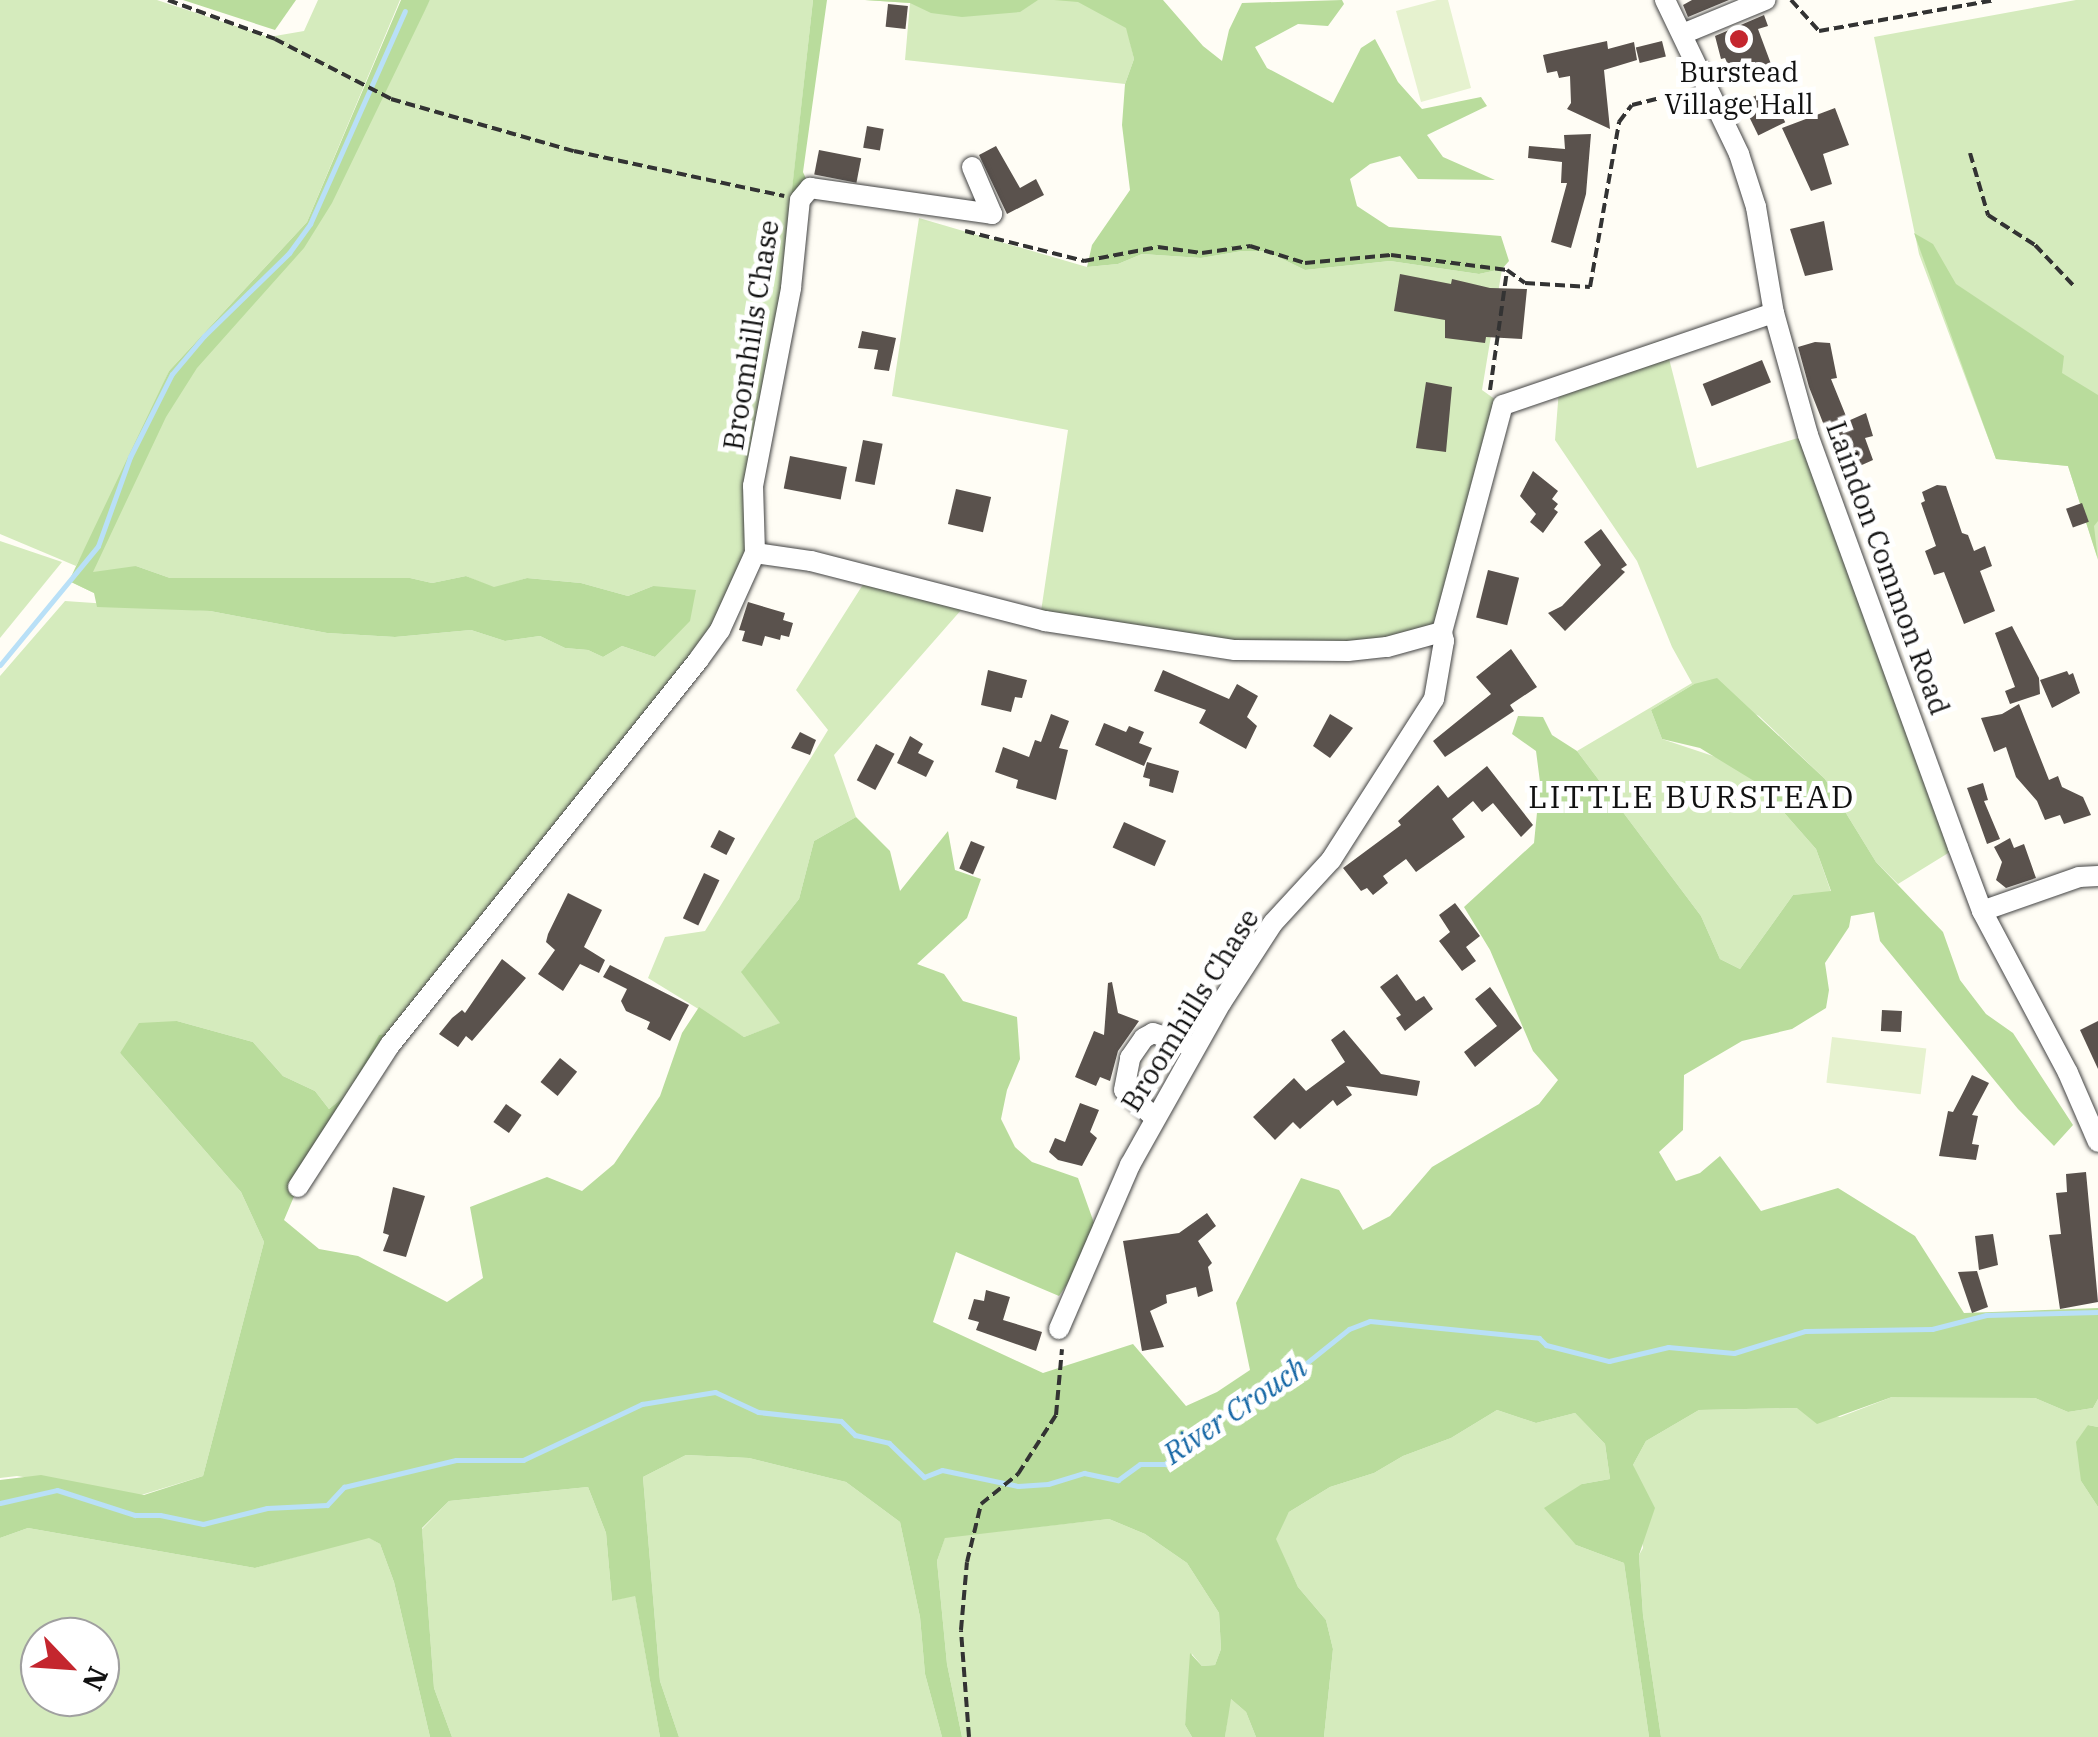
<!DOCTYPE html>
<style>
body{margin:0}
#map{position:relative;width:2098px;height:1737px;overflow:hidden;background:#fffdf5;font-family:"IBM Plex Serif",serif}
div>[style]{position:absolute}
.green>*{inset:0;background:#d5ebbd}
.forest>*{inset:0;background:#b9dc9c}
.pitch>*{inset:0;background:#e6f2cf;transform-origin:0 0}
.stream>*{height:5px;margin:-2.5px;padding:0 2.5px;transform-origin:2.5px;border-radius:2.5px;background:#b9e0f7}
.building>*{inset:0;background:#5a524d;transform-origin:0 0}
.path>*{height:4px;margin-top:-2px;transform-origin:0;background:repeating-linear-gradient(90deg,#333 0 10px,transparent 0 15px)}
.roads{filter:drop-shadow(0 0 2px #444) drop-shadow(0 0 2px #444)}
.minor>*{height:20px;margin:-10px;padding:0 10px;transform-origin:10px;border-radius:10px;background:#fff}
.dots>*{width:28px;height:28px;translate:-50% -50%;box-sizing:border-box;border:5px solid #fff;border-radius:50%}
span{translate:-50% -50%;white-space:nowrap;text-align:center;line-height:1.15;-webkit-text-stroke:10px #fff;paint-order:stroke}
.poi-label{font-size:28px;color:#111}
.street-label{font-size:28px;color:#111}
.water-label{font-size:30px;color:#1768a6;font-style:italic}
.quarter-label{font-size:32px;color:#111;letter-spacing:2.5px}
.north{position:absolute;left:20px;top:1617px;width:100px;height:100px;box-sizing:border-box;background:#fff;border:2px solid #a0a0a0;border-radius:50%;rotate:115deg;font-size:28px;font-weight:700;line-height:40px;text-align:center;color:#111}
.north::after{content:'';display:block;margin:auto;width:35px;height:45px;background:#c4262e;clip-path:polygon(50% 0,100% 100%,50% 72%,0 100%)}
</style>
<div id="map">
<div class="green">
<i style="clip-path:polygon(0 0,157px 0,269px 37px,304px 31px,318px 0,400px 0,307px 222px,169px 371px,152px 410px,310px 224px,430px 0,813px 0,754px 536px,718px 618px,400px 1033px,379px 1036px,346px 1095px,329px 1109px,315px 1091px,283px 1076px,253px 1042px,177px 1021px,120px 1053px,241px 1192px,264px 1242px,203px 1476px,138px 1496px,17px 1476px,0 1478px,0 676px,65px 601px,210px 611px,327px 633px,395px 637px,471px 630px,505px 641px,540px 636px,565px 648px,588px 650px,603px 657px,622px 646px,655px 657px,669px 642px,653px 586px,628px 596px,581px 583px,527px 578px,494px 588px,466px 576px,432px 583px,410px 578px,170px 578px,136px 566px,94px 593px,69px 581px,98px 546px,119px 483px,76px 566px,0 534px)"></i>
<i style="clip-path:polygon(865px 0,1147px 0,1127px 28px,1134px 59px,1125px 84px,905px 60px,910px 3px)"></i>
<i style="clip-path:polygon(2076px 0,2098px 0,2098px 559px,2068px 466px,1996px 459px,1919px 254px,1874px 37px)"></i>
<i style="clip-path:polygon(919px 218px,1087px 267px,1118px 264px,1142px 254px,1201px 258px,1242px 251px,1266px 251px,1305px 270px,1390px 261px,1479px 274px,1502px 269px,1482px 390px,1503px 405px,1442px 632px,1348px 651px,1039px 625px,1068px 430px,892px 396px)"></i>
<i style="clip-path:polygon(1664px 339px,1697px 468px,1808px 435px,1958px 847px,1898px 884px,1876px 862px,1825px 779px,1759px 716px,1694px 684px,1651px 710px,1662px 739px,1725px 760px,1759px 784px,1816px 849px,1831px 892px,1793px 895px,1740px 969px,1720px 959px,1701px 916px,1577px 751px,1692px 683px,1672px 647px,1637px 561px,1555px 440px,1560px 377px)"></i>
<i style="clip-path:polygon(0 541px,62px 562px,0 638px)"></i>
<i style="clip-path:polygon(869px 575px,969px 601px,834px 755px,856px 817px,814px 841px,799px 899px,742px 971px,781px 1023px,744px 1037px,648px 978px,665px 937px,705px 931px,828px 730px,796px 690px)"></i>
<i style="clip-path:polygon(1943px 1395px,2035px 1398px,2068px 1412px,2093px 1408px,2098px 1399px,2098px 1427px,2088px 1425px,2081px 1481px,2098px 1507px,2098px 1737px,1661px 1737px,1643px 1615px,1639px 1555px,1643px 1548px,1633px 1465px,1646px 1441px,1699px 1410px,1798px 1408px,1840px 1417px,1892px 1397px)"></i>
<i style="clip-path:polygon(1497px 1410px,1536px 1423px,1575px 1413px,1605px 1444px,1610px 1479px,1582px 1484px,1576px 1545px,1624px 1563px,1649px 1737px,1324px 1737px,1333px 1649px,1326px 1620px,1298px 1587px,1275px 1539px,1289px 1512px,1330px 1487px,1374px 1473px,1403px 1456px,1451px 1438px)"></i>
<i style="clip-path:polygon(686px 1455px,749px 1458px,846px 1482px,900px 1522px,920px 1617px,925px 1674px,942px 1737px,679px 1737px,660px 1681px,643px 1477px)"></i>
<i style="clip-path:polygon(588px 1487px,606px 1533px,612px 1601px,635px 1595px,660px 1737px,452px 1737px,434px 1688px,422px 1529px,449px 1501px)"></i>
<i style="clip-path:polygon(1109px 1519px,1145px 1534px,1187px 1563px,1219px 1613px,1221px 1649px,1215px 1665px,1202px 1666px,1192px 1654px,1185px 1725px,1192px 1737px,962px 1737px,947px 1664px,937px 1561px,945px 1537px)"></i>
<i style="clip-path:polygon(evenodd,28px 1528px,255px 1568px,368px 1537px,380px 1544px,394px 1582px,430px 1737px,0 1737px,0 1538px,28px 1528px,40px 1637px,100px 1637px,100px 1697px,40px 1697px,40px 1637px)"></i>
<i style="clip-path:polygon(1230px 1698px,1246px 1712px,1256px 1737px,1225px 1737px)"></i>
</div>
<div class="forest">
<i style="clip-path:polygon(183px 0,296px 0,275px 30px)"></i>
<i style="clip-path:polygon(401px 0,430px 0,332px 203px,304px 248px,197px 368px,166px 417px,93px 572px,136px 566px,170px 578px,410px 578px,432px 583px,466px 576px,494px 587px,527px 578px,581px 583px,628px 596px,653px 586px,696px 590px,690px 621px,655px 657px,622px 646px,603px 657px,588px 650px,565px 648px,540px 636px,505px 641px,471px 630px,395px 637px,327px 633px,210px 611px,97px 607px,94px 593px,69px 581px,169px 371px,307px 222px)"></i>
<i style="clip-path:polygon(813px 0,827px 0,803px 172px,810px 188px,790px 207px)"></i>
<i style="clip-path:polygon(865px 0,1038px 0,1020px 12px,962px 17px,931px 13px,910px 3px)"></i>
<i style="clip-path:polygon(1054px 0,1163px 0,1203px 46px,1222px 61px,1229px 30px,1242px 3px,1342px 0,1344px 4px,1328px 26px,1298px 24px,1255px 47px,1267px 68px,1333px 103px,1361px 48px,1375px 39px,1398px 82px,1422px 109px,1481px 97px,1487px 106px,1427px 135px,1443px 157px,1495px 180px,1418px 179px,1400px 156px,1370px 164px,1350px 179px,1357px 206px,1389px 227px,1501px 236px,1509px 261px,1502px 269px,1479px 274px,1390px 261px,1305px 270px,1266px 251px,1242px 251px,1201px 258px,1142px 254px,1118px 264px,1087px 267px,1092px 245px,1130px 190px,1122px 125px,1125px 84px,1134px 59px,1126px 28px,1078px 2px)"></i>
<i style="clip-path:polygon(1914px 233px,1933px 244px,1956px 284px,2064px 356px,2062px 373px,2098px 395px,2098px 521px,2094px 526px,2098px 560px,2068px 466px,1996px 459px)"></i>
<i style="clip-path:polygon(1717px 678px,1825px 779px,1876px 862px,1943px 932px,1960px 980px,1986px 1014px,2013px 1033px,2073px 1125px,2054px 1146px,2018px 1109px,1880px 941px,1874px 912px,1851px 916px,1849px 927px,1825px 963px,1829px 990px,1826px 1008px,1792px 1029px,1742px 1041px,1684px 1075px,1683px 1130px,1659px 1152px,1676px 1181px,1700px 1173px,1720px 1156px,1761px 1211px,1838px 1188px,1915px 1236px,1964px 1313px,2098px 1308px,2098px 1399px,2093px 1408px,2068px 1412px,2035px 1398px,1892px 1397px,1817px 1424px,1797px 1408px,1699px 1410px,1646px 1441px,1633px 1465px,1655px 1508px,1639px 1555px,1643px 1615px,1661px 1737px,1649px 1737px,1624px 1563px,1576px 1545px,1544px 1508px,1582px 1484px,1610px 1479px,1605px 1444px,1575px 1413px,1536px 1423px,1497px 1410px,1451px 1438px,1403px 1456px,1374px 1473px,1330px 1487px,1289px 1512px,1276px 1539px,1298px 1587px,1326px 1620px,1333px 1649px,1324px 1737px,1256px 1737px,1246px 1712px,1231px 1699px,1225px 1737px,1192px 1737px,1185px 1725px,1190px 1653px,1202px 1666px,1215px 1665px,1221px 1649px,1219px 1613px,1187px 1563px,1145px 1534px,1109px 1519px,945px 1538px,937px 1561px,947px 1664px,962px 1737px,942px 1737px,925px 1674px,920px 1617px,900px 1522px,846px 1482px,749px 1458px,686px 1455px,643px 1477px,660px 1681px,679px 1737px,660px 1737px,635px 1596px,612px 1601px,606px 1533px,588px 1487px,449px 1501px,422px 1528px,434px 1688px,452px 1737px,430px 1737px,394px 1582px,380px 1544px,369px 1538px,255px 1568px,28px 1528px,0 1538px,0 1480px,41px 1475px,144px 1495px,203px 1476px,264px 1242px,241px 1192px,120px 1053px,139px 1023px,177px 1021px,253px 1042px,283px 1076px,315px 1091px,329px 1109px,346px 1095px,379px 1035px,400px 1033px,298px 1187px,284px 1220px,319px 1249px,358px 1256px,447px 1302px,483px 1278px,470px 1207px,547px 1177px,582px 1191px,614px 1164px,660px 1096px,682px 1033px,699px 1007px,744px 1037px,780px 1023px,741px 972px,799px 899px,814px 841px,856px 817px,890px 851px,900px 891px,948px 831px,955px 870px,981px 879px,967px 918px,917px 964px,944px 974px,963px 1001px,1017px 1017px,1020px 1059px,1007px 1090px,1001px 1119px,1015px 1147px,1032px 1162px,1078px 1178px,1099px 1237px,1059px 1296px,956px 1252px,933px 1322px,1043px 1373px,1133px 1344px,1186px 1406px,1217px 1392px,1250px 1370px,1236px 1303px,1301px 1178px,1339px 1190px,1363px 1230px,1390px 1216px,1432px 1167px,1539px 1104px,1558px 1080px,1533px 1051px,1490px 950px,1464px 907px,1534px 843px,1540px 782px,1536px 751px,1512px 734px,1518px 716px,1543px 717px,1552px 735px,1577px 751px,1701px 916px,1720px 959px,1740px 969px,1793px 895px,1831px 891px,1816px 849px,1759px 784px,1700px 748px,1662px 739px,1651px 710px,1694px 684px)"></i>
<i style="clip-path:polygon(2088px 1425px,2098px 1427px,2098px 1507px,2081px 1481px,2076px 1442px)"></i>
</div>
<div class="pitch">
<i style="clip-path:polygon(1437px 0,1448px 0,1471px 88px,1421px 102px,1396px 11px)"></i>
<i style="left:1832px;top:1037px;width:95px;height:46px;rotate:7deg"></i>
</div>
<div class="stream">
<i style="left:0;top:665px;width:154px;rotate:-50.5deg"></i>
<i style="left:98px;top:546px;width:95px;rotate:-70.2deg"></i>
<i style="left:130px;top:457px;width:93px;rotate:-63.2deg"></i>
<i style="left:172px;top:374px;width:50px;rotate:-49.9deg"></i>
<i style="left:204px;top:336px;width:119px;rotate:-44.3deg"></i>
<i style="left:289px;top:253px;width:36px;rotate:-54deg"></i>
<i style="left:310px;top:224px;width:233px;rotate:-66deg"></i>
<i style="left:0;top:1503px;width:58px;rotate:-12.8deg"></i>
<i style="left:57px;top:1490px;width:82px;rotate:17.8deg"></i>
<i style="left:135px;top:1515px;width:25px"></i>
<i style="left:160px;top:1515px;width:44px;rotate:11.8deg"></i>
<i style="left:203px;top:1524px;width:66px;rotate:-14deg"></i>
<i style="left:267px;top:1508px;width:60px;rotate:-2.9deg"></i>
<i style="left:327px;top:1505px;width:25px;rotate:-47deg"></i>
<i style="left:344px;top:1487px;width:115px;rotate:-13.6deg"></i>
<i style="left:456px;top:1460px;width:67px"></i>
<i style="left:523px;top:1460px;width:132px;rotate:-25.2deg"></i>
<i style="left:642px;top:1404px;width:74px;rotate:-9.3deg"></i>
<i style="left:715px;top:1392px;width:47px;rotate:24.9deg"></i>
<i style="left:758px;top:1412px;width:83px;rotate:6.2deg"></i>
<i style="left:841px;top:1421px;width:20px;rotate:45deg"></i>
<i style="left:855px;top:1435px;width:35px;rotate:13deg"></i>
<i style="left:889px;top:1443px;width:49px;rotate:44.2deg"></i>
<i style="left:924px;top:1477px;width:19px;rotate:-21deg"></i>
<i style="left:942px;top:1470px;width:78px;rotate:11.9deg"></i>
<i style="left:1018px;top:1486px;width:30px;rotate:-4deg"></i>
<i style="left:1048px;top:1484px;width:38px;rotate:-17deg"></i>
<i style="left:1084px;top:1473px;width:35px;rotate:12deg"></i>
<i style="left:1118px;top:1480px;width:27px;rotate:-36deg"></i>
<i style="left:1140px;top:1464px;width:25px"></i>
<i style="left:1165px;top:1464px;width:89px;rotate:-40deg"></i>
<i style="left:1233px;top:1407px;width:64px;rotate:-28.2deg"></i>
<i style="left:1289px;top:1377px;width:77px;rotate:-38.7deg"></i>
<i style="left:1349px;top:1329px;width:22px;rotate:-21deg"></i>
<i style="left:1370px;top:1321px;width:170px;rotate:5.7deg"></i>
<i style="left:1539px;top:1338px;width:10px;rotate:45deg"></i>
<i style="left:1546px;top:1345px;width:65px;rotate:14.3deg"></i>
<i style="left:1609px;top:1361px;width:61px;rotate:-13.3deg"></i>
<i style="left:1668px;top:1347px;width:66px;rotate:5.2deg"></i>
<i style="left:1734px;top:1353px;width:74px;rotate:-17.2deg"></i>
<i style="left:1805px;top:1331px;width:127px;rotate:-0.9deg"></i>
<i style="left:1932px;top:1329px;width:56px;rotate:-14.5deg"></i>
<i style="left:1986px;top:1315px;width:112px;rotate:-1.5deg"></i>
</div>
<div class="building">
<i style="clip-path:polygon(1692px 0,1729px 0,1688px 17px,1683px 5px)"></i>
<i style="left:888px;top:4px;width:20px;height:23px;rotate:6deg"></i>
<i style="clip-path:polygon(1764px 15px,1768px 26px,1758px 29px,1771px 64px,1732px 74px,1725px 58px,1721px 59px,1715px 36px)"></i>
<i style="clip-path:polygon(1607px 41px,1608px 49px,1634px 42px,1637px 60px,1604px 70px,1610px 129px,1567px 109px,1571px 103px,1570px 76px,1559px 78px,1557px 71px,1547px 73px,1543px 55px)"></i>
<i style="left:1662px;top:41px;width:16px;height:27px;rotate:76deg"></i>
<i style="left:1769px;top:89px;width:37px;height:30px;rotate:64deg"></i>
<i style="clip-path:polygon(1835px 108px,1849px 145px,1823px 154px,1832px 184px,1811px 191px,1782px 128px)"></i>
<i style="left:867px;top:126px;width:17px;height:22px;rotate:10deg"></i>
<i style="clip-path:polygon(1591px 134px,1586px 194px,1571px 248px,1551px 242px,1567px 183px,1561px 183px,1562px 162px,1528px 158px,1529px 146px,1565px 149px,1564px 135px)"></i>
<i style="clip-path:polygon(996px 146px,1020px 188px,1036px 179px,1044px 195px,1007px 214px,979px 155px)"></i>
<i style="left:819px;top:150px;width:43px;height:25px;rotate:11deg"></i>
<i style="clip-path:polygon(1824px 221px,1833px 270px,1805px 276px,1790px 229px)"></i>
<i style="clip-path:polygon(1400px 274px,1451px 284px,1452px 279px,1490px 288px,1527px 289px,1522px 339px,1486px 337px,1485px 343px,1445px 338px,1445px 320px,1394px 311px)"></i>
<i style="clip-path:polygon(862px 331px,896px 338px,889px 371px,874px 369px,878px 350px,858px 348px)"></i>
<i style="clip-path:polygon(1815px 342px,1830px 343px,1837px 378px,1831px 379px,1848px 421px,1866px 413px,1873px 436px,1865px 438px,1873px 460px,1853px 469px,1845px 447px,1834px 451px,1809px 387px,1798px 347px)"></i>
<i style="left:1762px;top:360px;width:24px;height:64px;rotate:68deg"></i>
<i style="clip-path:polygon(1426px 382px,1452px 387px,1446px 452px,1416px 448px)"></i>
<i style="left:863px;top:440px;width:20px;height:42px;rotate:11deg"></i>
<i style="left:790px;top:456px;width:58px;height:33px;rotate:11deg"></i>
<i style="clip-path:polygon(1533px 471px,1558px 491px,1552px 499px,1558px 504px,1554px 509px,1558px 512px,1543px 533px,1530px 522px,1536px 514px,1520px 496px)"></i>
<i style="clip-path:polygon(1937px 485px,1946px 486px,1962px 533px,1968px 535px,1974px 551px,1985px 546px,1992px 566px,1980px 571px,1995px 611px,1964px 624px,1944px 572px,1934px 575px,1925px 551px,1936px 546px,1921px 503px,1925px 501px,1922px 492px)"></i>
<i style="left:956px;top:489px;width:36px;height:36px;rotate:13deg"></i>
<i style="left:2082px;top:503px;width:20px;height:17px;rotate:70deg"></i>
<i style="clip-path:polygon(1601px 529px,1627px 565px,1621px 569px,1625px 572px,1565px 631px,1548px 613px,1562px 606px,1601px 565px,1584px 542px)"></i>
<i style="left:1488px;top:570px;width:32px;height:49px;rotate:14deg"></i>
<i style="clip-path:polygon(748px 602px,785px 613px,783px 620px,793px 623px,789px 637px,781px 635px,780px 640px,765px 636px,762px 646px,742px 641px,745px 631px,739px 630px)"></i>
<i style="clip-path:polygon(2012px 626px,2039px 678px,2040px 694px,2010px 704px,2005px 691px,2015px 687px,1995px 633px)"></i>
<i style="clip-path:polygon(1511px 649px,1537px 687px,1510px 705px,1514px 711px,1445px 757px,1433px 741px,1491px 694px,1476px 677px)"></i>
<i style="clip-path:polygon(988px 670px,1027px 680px,1022px 698px,1015px 697px,1011px 712px,981px 705px)"></i>
<i style="clip-path:polygon(1163px 670px,1229px 699px,1237px 684px,1258px 696px,1247px 717px,1257px 726px,1246px 749px,1199px 723px,1206px 710px,1154px 691px)"></i>
<i style="clip-path:polygon(2067px 671px,2069px 675px,2073px 673px,2080px 693px,2052px 708px,2040px 680px)"></i>
<i style="clip-path:polygon(2019px 704px,2049px 780px,2058px 776px,2062px 787px,2083px 797px,2091px 815px,2064px 824px,2060px 815px,2045px 820px,2037px 801px,2016px 777px,2006px 747px,1994px 752px,1981px 718px,2002px 714px)"></i>
<i style="clip-path:polygon(1051px 714px,1069px 721px,1059px 748px,1068px 750px,1056px 800px,1016px 788px,1018px 780px,995px 772px,1003px 747px,1029px 757px,1035px 740px,1041px 742px)"></i>
<i style="clip-path:polygon(1330px 714px,1353px 728px,1330px 758px,1313px 746px)"></i>
<i style="clip-path:polygon(1104px 723px,1126px 732px,1129px 726px,1144px 732px,1139px 743px,1152px 748px,1144px 766px,1095px 745px)"></i>
<i style="clip-path:polygon(800px 732px,816px 740px,810px 755px,791px 748px)"></i>
<i style="clip-path:polygon(910px 736px,923px 744px,918px 753px,934px 761px,926px 777px,897px 763px)"></i>
<i style="left:876px;top:744px;width:21px;height:41px;rotate:28deg"></i>
<i style="clip-path:polygon(1147px 762px,1179px 771px,1173px 793px,1149px 786px,1150px 779px,1143px 777px)"></i>
<i style="clip-path:polygon(1487px 766px,1533px 825px,1521px 837px,1493px 803px,1482px 812px,1473px 801px,1452px 819px,1465px 837px,1416px 872px,1406px 859px,1383px 876px,1388px 883px,1373px 895px,1367px 888px,1361px 891px,1343px 868px,1401px 825px,1398px 821px,1438px 785px,1448px 798px)"></i>
<i style="clip-path:polygon(1983px 783px,1988px 800px,1984px 801px,2000px 839px,1987px 844px,1967px 788px)"></i>
<i style="left:1124px;top:822px;width:46px;height:28px;rotate:24deg"></i>
<i style="left:719px;top:830px;width:18px;height:19px;rotate:27deg"></i>
<i style="clip-path:polygon(2010px 838px,2014px 848px,2024px 844px,2036px 878px,2006px 888px,1996px 880px,2002px 862px,1994px 847px)"></i>
<i style="left:971px;top:841px;width:15px;height:30px;rotate:23deg"></i>
<i style="left:704px;top:873px;width:17px;height:50px;rotate:25deg"></i>
<i style="clip-path:polygon(568px 893px,602px 910px,584px 947px,605px 960px,599px 973px,580px 964px,563px 991px,538px 974px,555px 950px,546px 942px,548px 934px)"></i>
<i style="clip-path:polygon(1455px 903px,1480px 936px,1466px 947px,1476px 961px,1462px 971px,1439px 941px,1450px 932px,1439px 915px)"></i>
<i style="clip-path:polygon(502px 959px,526px 978px,503px 1005px,472px 1041px,466px 1036px,458px 1047px,439px 1034px,452px 1018px,462px 1010px,465px 1013px)"></i>
<i style="clip-path:polygon(610px 965px,689px 1005px,670px 1041px,647px 1029px,650px 1022px,626px 1011px,621px 1001px,627px 989px,603px 977px)"></i>
<i style="clip-path:polygon(1397px 974px,1416px 1001px,1424px 996px,1433px 1009px,1405px 1031px,1396px 1018px,1401px 1015px,1380px 987px)"></i>
<i style="clip-path:polygon(1112px 982px,1118px 1013px,1139px 1021px,1118px 1051px,1110px 1081px,1100px 1077px,1096px 1086px,1075px 1077px,1094px 1031px,1104px 1035px,1108px 983px)"></i>
<i style="clip-path:polygon(1490px 987px,1522px 1028px,1475px 1067px,1464px 1052px,1497px 1026px,1475px 999px)"></i>
<i style="left:1882px;top:1010px;width:20px;height:21px;rotate:3deg"></i>
<i style="clip-path:polygon(2098px 1021px,2098px 1069px,2080px 1030px)"></i>
<i style="clip-path:polygon(1344px 1030px,1381px 1074px,1420px 1081px,1417px 1096px,1346px 1086px,1352px 1095px,1337px 1106px,1333px 1100px,1300px 1129px,1293px 1122px,1275px 1140px,1253px 1117px,1294px 1078px,1306px 1091px,1345px 1062px,1331px 1040px)"></i>
<i style="left:560px;top:1058px;width:22px;height:31px;rotate:39deg"></i>
<i style="clip-path:polygon(1972px 1075px,1989px 1083px,1972px 1115px,1978px 1116px,1972px 1144px,1979px 1145px,1976px 1160px,1939px 1156px,1948px 1111px,1953px 1112px)"></i>
<i style="clip-path:polygon(1080px 1103px,1099px 1110px,1090px 1132px,1097px 1138px,1082px 1166px,1058px 1160px,1049px 1152px,1055px 1138px,1065px 1142px)"></i>
<i style="left:506px;top:1104px;width:19px;height:22px;rotate:35deg"></i>
<i style="clip-path:polygon(2086px 1172px,2098px 1302px,2060px 1309px,2049px 1235px,2061px 1234px,2056px 1193px,2067px 1192px,2066px 1174px)"></i>
<i style="clip-path:polygon(393px 1187px,425px 1196px,406px 1257px,383px 1251px,389px 1235px,383px 1233px)"></i>
<i style="clip-path:polygon(1207px 1213px,1216px 1226px,1198px 1241px,1212px 1263px,1208px 1267px,1213px 1291px,1198px 1297px,1196px 1287px,1166px 1295px,1167px 1303px,1150px 1311px,1164px 1347px,1142px 1351px,1123px 1241px,1179px 1233px)"></i>
<i style="clip-path:polygon(1993px 1234px,1998px 1265px,1979px 1270px,1975px 1236px)"></i>
<i style="clip-path:polygon(1977px 1271px,1988px 1307px,1972px 1313px,1958px 1272px)"></i>
<i style="clip-path:polygon(986px 1290px,1010px 1297px,1003px 1320px,1042px 1332px,1036px 1351px,976px 1330px,979px 1322px,968px 1319px,974px 1299px,984px 1301px)"></i>
</div>
<div class="path">
<i style="left:168px;top:0;width:114px;rotate:20deg"></i>
<i style="left:275px;top:39px;width:131px;rotate:27.3deg"></i>
<i style="left:391px;top:99px;width:190px;rotate:15.9deg"></i>
<i style="left:574px;top:151px;width:215px;rotate:12.1deg"></i>
<i style="left:1791px;top:0;width:42px;rotate:47.9deg"></i>
<i style="left:1819px;top:31px;width:179px;rotate:-10deg"></i>
<i style="left:1970px;top:153px;width:65px;rotate:73.8deg"></i>
<i style="left:1988px;top:215px;width:56px;rotate:32.6deg"></i>
<i style="left:2035px;top:245px;width:55px;rotate:46.5deg"></i>
<i style="left:965px;top:231px;width:123px;rotate:14.1deg"></i>
<i style="left:1084px;top:261px;width:75px;rotate:-10.7deg"></i>
<i style="left:1158px;top:247px;width:44px;rotate:7.8deg"></i>
<i style="left:1202px;top:253px;width:49px;rotate:-8.3deg"></i>
<i style="left:1250px;top:246px;width:58px;rotate:17.2deg"></i>
<i style="left:1305px;top:263px;width:86px;rotate:-5.3deg"></i>
<i style="left:1391px;top:255px;width:117px;rotate:7.4deg"></i>
<i style="left:1490px;top:390px;width:121px;rotate:-81.9deg"></i>
<i style="left:1507px;top:270px;width:22px;rotate:36deg"></i>
<i style="left:1525px;top:283px;width:65px;rotate:3.5deg"></i>
<i style="left:1590px;top:287px;width:168px;rotate:-80deg"></i>
<i style="left:1619px;top:122px;width:21px;rotate:-53deg"></i>
<i style="left:1632px;top:105px;width:58px;rotate:-14deg"></i>
<i style="left:969px;top:1737px;width:107px;rotate:-94.3deg"></i>
<i style="left:961px;top:1630px;width:68px;rotate:-85deg"></i>
<i style="left:967px;top:1562px;width:60px;rotate:-76.4deg"></i>
<i style="left:981px;top:1504px;width:48px;rotate:-39deg"></i>
<i style="left:1018px;top:1474px;width:70px;rotate:-57.2deg"></i>
<i style="left:1056px;top:1415px;width:66px;rotate:-84.8deg"></i>
</div>
<div class="roads">
<div class="minor">
<i style="left:1665px;top:0;width:171px;rotate:64.3deg"></i>
<i style="left:1739px;top:154px;width:56px;rotate:72.2deg"></i>
<i style="left:1756px;top:207px;width:108px;rotate:80.4deg"></i>
<i style="left:1774px;top:313px;width:127px;rotate:74.4deg"></i>
<i style="left:1808px;top:435px;width:438px;rotate:70deg"></i>
<i style="left:1958px;top:847px;width:68px;rotate:69.4deg"></i>
<i style="left:1982px;top:911px;width:183px;rotate:62deg"></i>
<i style="left:2068px;top:1073px;width:75px;rotate:66.5deg"></i>
<i style="left:1685px;top:33px;width:87px;rotate:-22.4deg"></i>
<i style="left:755px;top:553px;width:67px;rotate:-91.7deg"></i>
<i style="left:753px;top:486px;width:202px;rotate:-79.1deg"></i>
<i style="left:791px;top:288px;width:88px;rotate:-84.2deg"></i>
<i style="left:800px;top:200px;width:16px;rotate:-50deg"></i>
<i style="left:810px;top:188px;width:184px;rotate:8.1deg"></i>
<i style="left:992px;top:214px;width:51px;rotate:-113.1deg"></i>
<i style="left:1982px;top:911px;width:103px;rotate:-19.3deg"></i>
<i style="left:2079px;top:877px;width:19px;rotate:-3deg"></i>
<i style="left:1154px;top:1117px;width:40px;rotate:-138deg"></i>
<i style="left:1124px;top:1090px;width:33px;rotate:-79deg"></i>
<i style="left:1130px;top:1058px;width:24px;rotate:-55deg"></i>
<i style="left:1144px;top:1038px;width:10px;rotate:-29deg"></i>
<i style="left:1153px;top:1033px;width:44px;rotate:18.4deg"></i>
<i style="left:298px;top:1187px;width:169px;rotate:-57.1deg"></i>
<i style="left:390px;top:1045px;width:494px;rotate:-51.3deg"></i>
<i style="left:699px;top:659px;width:36px;rotate:-54deg"></i>
<i style="left:720px;top:630px;width:85px;rotate:-65.6deg"></i>
<i style="left:755px;top:553px;width:57px;rotate:8.1deg"></i>
<i style="left:811px;top:561px;width:242px;rotate:14.4deg"></i>
<i style="left:1045px;top:621px;width:192px;rotate:8.7deg"></i>
<i style="left:1235px;top:650px;width:113px;rotate:0.5deg"></i>
<i style="left:1348px;top:651px;width:39px;rotate:-6deg"></i>
<i style="left:1387px;top:647px;width:57px;rotate:-15.3deg"></i>
<i style="left:1059px;top:1329px;width:179px;rotate:-66.6deg"></i>
<i style="left:1130px;top:1165px;width:186px;rotate:-60.7deg"></i>
<i style="left:1221px;top:1003px;width:95px;rotate:-57deg"></i>
<i style="left:1273px;top:923px;width:86px;rotate:-47.4deg"></i>
<i style="left:1331px;top:860px;width:191px;rotate:-57.4deg"></i>
<i style="left:1434px;top:699px;width:59px;rotate:-80.2deg"></i>
<i style="left:1444px;top:641px;width:9px;rotate:-103deg"></i>
<i style="left:1442px;top:632px;width:235px;rotate:-75deg"></i>
<i style="left:1503px;top:405px;width:286px;rotate:-18.8deg"></i>
</div>
</div>
<div class="dots">
<i style="left:1739px;top:39px;background:#c4262e"></i>
</div>
<div class="poi-label">
<span style="left:1739px;top:88px">Burstead<br>Village Hall</span>
</div>
<div class="street-label">
<span style="left:751px;top:335px;rotate:-81deg">Broomhills Chase</span>
<span style="left:1888px;top:568px;rotate:70deg">Laindon Common Road</span>
<span style="left:1190px;top:1010px;rotate:-58deg">Broomhills Chase</span>
</div>
<div class="water-label">
<span style="left:1235px;top:1410px;rotate:-34deg">River Crouch</span>
</div>
<div class="quarter-label">
<span style="left:1692px;top:796px">LITTLE BURSTEAD</span>
</div>
<div class="north">N</div>
</div>
